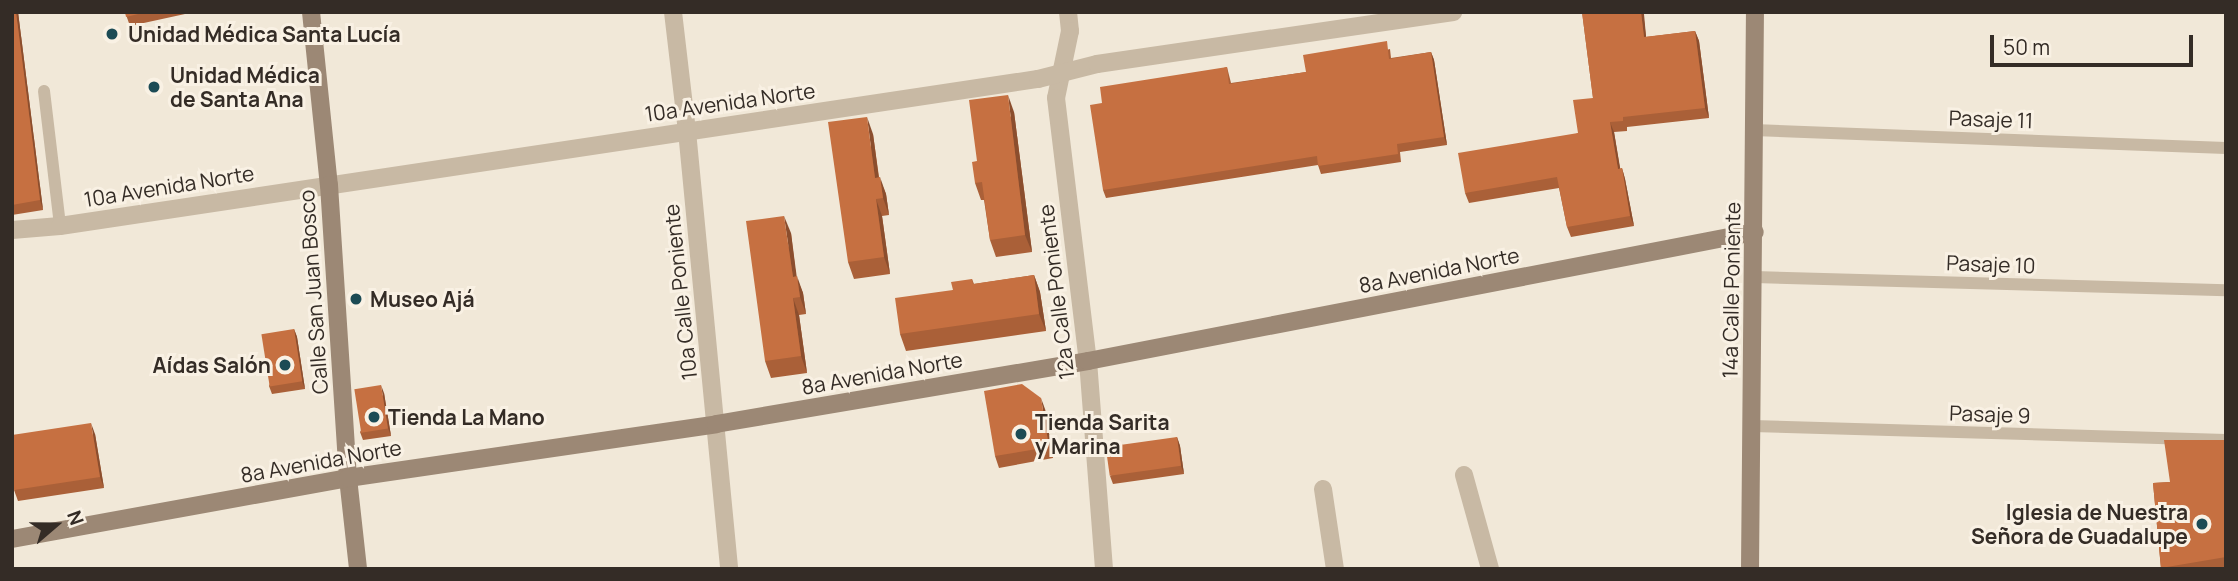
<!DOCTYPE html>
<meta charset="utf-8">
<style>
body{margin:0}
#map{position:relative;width:2238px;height:581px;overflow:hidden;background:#f1e8d8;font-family:Manrope,sans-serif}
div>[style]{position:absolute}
.lane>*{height:12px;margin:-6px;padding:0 6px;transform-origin:6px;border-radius:6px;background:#c8b9a4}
.street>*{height:18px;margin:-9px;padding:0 9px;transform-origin:9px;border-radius:9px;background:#c8b9a4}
.secondary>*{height:18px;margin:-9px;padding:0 9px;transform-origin:9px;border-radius:9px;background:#9c8875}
.wall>*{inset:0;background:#aa6038}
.shaded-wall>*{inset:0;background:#8b4e2e}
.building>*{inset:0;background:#c67041;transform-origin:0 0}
.dots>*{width:19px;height:19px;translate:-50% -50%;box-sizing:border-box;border:4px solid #f9f1e4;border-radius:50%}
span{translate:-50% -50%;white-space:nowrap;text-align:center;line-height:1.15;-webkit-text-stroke:6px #f9f1e4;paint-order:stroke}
.poi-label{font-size:21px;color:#342c26;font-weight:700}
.left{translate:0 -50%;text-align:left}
.right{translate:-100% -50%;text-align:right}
.street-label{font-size:21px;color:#342c26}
.frame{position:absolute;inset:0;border:14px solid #342c26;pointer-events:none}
.north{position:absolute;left:21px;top:490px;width:70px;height:70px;-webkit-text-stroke:5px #f9f1e4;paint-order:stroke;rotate:70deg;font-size:19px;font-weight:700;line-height:28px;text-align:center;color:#342c26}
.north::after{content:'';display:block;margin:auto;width:24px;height:32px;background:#342c26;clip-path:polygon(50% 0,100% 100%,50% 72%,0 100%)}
.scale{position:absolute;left:1990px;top:35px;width:203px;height:32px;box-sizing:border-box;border:4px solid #342c26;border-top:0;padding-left:9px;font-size:21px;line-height:24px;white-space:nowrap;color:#342c26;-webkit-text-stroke:5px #f9f1e4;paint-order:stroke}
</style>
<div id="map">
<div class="lane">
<i style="left:44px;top:91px;width:136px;rotate:83.2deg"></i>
<i style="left:1754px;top:130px;width:472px;rotate:2.2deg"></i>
<i style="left:1754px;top:277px;width:472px;rotate:1.6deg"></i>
<i style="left:1752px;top:426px;width:474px;rotate:1.7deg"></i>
</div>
<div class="street">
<i style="left:673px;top:12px;width:120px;rotate:83.3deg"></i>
<i style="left:687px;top:131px;width:440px;rotate:84.5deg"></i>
<i style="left:1068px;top:12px;width:19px;rotate:84deg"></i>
<i style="left:1070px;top:31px;width:68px;rotate:101.8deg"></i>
<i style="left:1056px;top:98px;width:265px;rotate:83.1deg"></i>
<i style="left:1088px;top:361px;width:209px;rotate:85.6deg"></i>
<i style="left:12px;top:230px;width:48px;rotate:-4.8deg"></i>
<i style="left:60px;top:226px;width:989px;rotate:-8.55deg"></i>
<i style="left:1038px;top:79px;width:61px;rotate:-14.3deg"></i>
<i style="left:1097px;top:64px;width:360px;rotate:-8.3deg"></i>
<i style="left:1464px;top:475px;width:98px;rotate:74.5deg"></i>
<i style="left:1323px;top:489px;width:81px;rotate:81.5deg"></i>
</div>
<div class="secondary">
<i style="left:311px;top:12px;width:174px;rotate:84.1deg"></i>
<i style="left:329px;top:185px;width:294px;rotate:86.3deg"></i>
<i style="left:348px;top:478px;width:92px;rotate:83.7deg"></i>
<i style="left:12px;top:539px;width:341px;rotate:-10.3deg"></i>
<i style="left:348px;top:478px;width:372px;rotate:-8.3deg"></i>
<i style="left:716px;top:424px;width:377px;rotate:-9.6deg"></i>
<i style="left:1088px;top:361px;width:679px;rotate:-10.95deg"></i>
<i style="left:1750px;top:569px;width:557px;rotate:-89.49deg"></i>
</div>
<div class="wall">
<i style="clip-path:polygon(12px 12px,18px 12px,43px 210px,12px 215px)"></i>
<i style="clip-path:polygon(125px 12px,185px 12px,185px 14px,130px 26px)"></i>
<i style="clip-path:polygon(1582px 12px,1643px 12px,1646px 37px,1695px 31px,1699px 41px,1709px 118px,1627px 127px,1627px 131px,1614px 132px,1620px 169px,1622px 168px,1625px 179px,1634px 226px,1571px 237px,1567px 227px,1559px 188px,1469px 203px,1465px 193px,1578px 133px,1593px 98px)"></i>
<i style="clip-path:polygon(1390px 49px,1391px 58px,1431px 52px,1434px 60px,1447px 145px,1400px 152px,1401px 162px,1321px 174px,1318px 165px,1106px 198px,1103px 190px,1102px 103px,1227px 67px,1231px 83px,1306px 72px)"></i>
<i style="clip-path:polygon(1014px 112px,1032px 252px,996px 257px,990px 240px,984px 200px,981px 200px,975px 183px,977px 161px)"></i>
<i style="clip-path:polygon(873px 134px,879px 177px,886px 194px,889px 215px,882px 216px,890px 274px,854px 279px,848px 262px)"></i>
<i style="clip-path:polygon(791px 233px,796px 276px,803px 293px,806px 314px,799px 315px,807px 373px,771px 378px,765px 361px)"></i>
<i style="clip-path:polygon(1034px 275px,1040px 292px,1046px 331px,906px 351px,900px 334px,953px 290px,972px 279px,974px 284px)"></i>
<i style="clip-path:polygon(294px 329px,297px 337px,305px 389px,272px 394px,269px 386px)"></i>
<i style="clip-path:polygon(384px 393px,391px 436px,363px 440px,360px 432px)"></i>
<i style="clip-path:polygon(1045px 409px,1053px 458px,999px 468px,995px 456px)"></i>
<i style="clip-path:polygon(95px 434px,104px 488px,18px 501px,14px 490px)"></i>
<i style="clip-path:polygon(1177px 437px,1180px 446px,1184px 474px,1113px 484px,1110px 476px)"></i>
<i style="clip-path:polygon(2226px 440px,2226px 569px,2161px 569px,2153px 483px,2170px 482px)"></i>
</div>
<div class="shaded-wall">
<i style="clip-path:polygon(16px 12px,18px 12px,43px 210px,40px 200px)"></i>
<i style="clip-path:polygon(1641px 12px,1643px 12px,1644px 14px,1647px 47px,1644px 37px)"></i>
<i style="clip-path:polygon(1695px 31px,1699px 41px,1709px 118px,1705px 108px)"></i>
<i style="clip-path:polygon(1431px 52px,1434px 60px,1447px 145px,1444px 137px)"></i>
<i style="clip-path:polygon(1008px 95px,1014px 112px,1032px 252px,1025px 235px)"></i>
<i style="clip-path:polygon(867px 117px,873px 134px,881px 195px,875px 178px)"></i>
<i style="clip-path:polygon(1610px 122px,1614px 132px,1622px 179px,1618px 169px)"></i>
<i style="clip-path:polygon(1622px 168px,1625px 179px,1634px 226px,1630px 216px)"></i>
<i style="clip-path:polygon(880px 177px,886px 194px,889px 215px,883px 198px)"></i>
<i style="clip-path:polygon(876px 199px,882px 216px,890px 274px,884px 257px)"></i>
<i style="clip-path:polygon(784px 216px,791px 233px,799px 294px,793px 277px)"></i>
<i style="clip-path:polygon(1034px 275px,1040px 292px,1046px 331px,1039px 314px)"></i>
<i style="clip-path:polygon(797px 276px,803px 293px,806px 314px,800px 297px)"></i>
<i style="clip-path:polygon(793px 298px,799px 315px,807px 373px,801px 356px)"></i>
<i style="clip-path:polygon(294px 329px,297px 337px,305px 389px,302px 381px)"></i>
<i style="clip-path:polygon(381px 385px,384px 393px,391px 436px,388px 428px)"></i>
<i style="clip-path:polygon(1041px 398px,1045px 409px,1053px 458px,1049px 447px)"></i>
<i style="clip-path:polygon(91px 423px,95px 434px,104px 488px,100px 477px)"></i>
<i style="clip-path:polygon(1177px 437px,1180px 446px,1184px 474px,1181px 466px)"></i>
</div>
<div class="building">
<i style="clip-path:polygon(12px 12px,16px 12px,40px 200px,12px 205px)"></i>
<i style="clip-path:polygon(125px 12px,146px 12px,126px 17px)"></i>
<i style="clip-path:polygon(1582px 12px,1641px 12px,1644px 37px,1695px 31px,1705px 108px,1623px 117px,1623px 121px,1610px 122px,1618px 169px,1622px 168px,1630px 216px,1567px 227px,1557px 177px,1465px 193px,1458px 153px,1578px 133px,1573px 100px,1593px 98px)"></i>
<i style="clip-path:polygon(1387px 41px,1389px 59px,1431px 52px,1444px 137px,1397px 144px,1398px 154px,1318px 166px,1317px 156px,1103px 190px,1090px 105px,1102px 103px,1100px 87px,1227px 67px,1229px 84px,1306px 72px,1303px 55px)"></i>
<i style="clip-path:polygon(1008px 95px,1025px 235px,990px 240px,982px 182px,975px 183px,972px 162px,977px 161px,969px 100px)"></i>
<i style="clip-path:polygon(867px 117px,875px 178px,880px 177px,883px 198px,876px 199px,884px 257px,848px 262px,828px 122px)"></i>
<i style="clip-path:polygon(784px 216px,793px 277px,797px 276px,800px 297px,793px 298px,801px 356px,765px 361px,746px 221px)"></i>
<i style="clip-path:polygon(1034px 275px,1039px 314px,900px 334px,895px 298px,953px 290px,951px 282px,972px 279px,973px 284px)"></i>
<i style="left:294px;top:329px;width:53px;height:33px;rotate:81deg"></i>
<i style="clip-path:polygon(1022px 384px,1041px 398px,1049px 447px,995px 456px,984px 391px)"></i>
<i style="left:381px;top:385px;width:44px;height:27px;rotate:81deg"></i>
<i style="clip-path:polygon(91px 423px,100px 477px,14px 490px,12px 477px,12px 435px)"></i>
<i style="left:1177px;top:437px;width:29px;height:72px;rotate:82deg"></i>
<i style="clip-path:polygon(2164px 440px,2226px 440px,2226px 557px,2161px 568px,2153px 483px,2170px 482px)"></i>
</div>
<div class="dots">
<i style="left:112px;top:34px;background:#1c4b55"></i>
<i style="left:154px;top:87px;background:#1c4b55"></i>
<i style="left:356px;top:299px;background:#1c4b55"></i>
<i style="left:285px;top:365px;background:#1c4b55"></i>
<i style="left:374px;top:417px;background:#1c4b55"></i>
<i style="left:1021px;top:434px;background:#1c4b55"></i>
<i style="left:2202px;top:524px;background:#1c4b55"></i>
</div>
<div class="poi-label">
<span class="left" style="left:128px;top:34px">Unidad Médica Santa Lucía</span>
<span class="left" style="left:170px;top:87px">Unidad Médica<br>de Santa Ana</span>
<span class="left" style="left:370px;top:299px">Museo Ajá</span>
<span class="right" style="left:271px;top:365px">Aídas Salón</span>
<span class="left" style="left:388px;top:417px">Tienda La Mano</span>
<span class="left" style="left:1035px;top:434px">Tienda Sarita<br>y Marina</span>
<span class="right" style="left:2188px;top:524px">Iglesia de Nuestra<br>Señora de Guadalupe</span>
</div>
<div class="street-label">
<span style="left:730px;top:102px;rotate:-8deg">10a Avenida Norte</span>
<span style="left:1991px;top:119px;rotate:2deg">Pasaje 11</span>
<span style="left:169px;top:186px;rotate:-9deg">10a Avenida Norte</span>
<span style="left:1991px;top:264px;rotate:2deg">Pasaje 10</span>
<span style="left:1439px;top:270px;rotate:-11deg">8a Avenida Norte</span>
<span style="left:1731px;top:290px;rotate:-89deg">14a Calle Poniente</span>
<span style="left:313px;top:292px;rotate:-94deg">Calle San Juan Bosco</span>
<span style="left:680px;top:292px;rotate:-96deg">10a Calle Poniente</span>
<span style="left:1056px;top:292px;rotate:-97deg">12a Calle Poniente</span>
<span style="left:882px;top:373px;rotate:-10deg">8a Avenida Norte</span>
<span style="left:1990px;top:414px;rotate:2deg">Pasaje 9</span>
<span style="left:321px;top:461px;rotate:-10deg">8a Avenida Norte</span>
</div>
<div class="frame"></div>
<div class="north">N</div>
<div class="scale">50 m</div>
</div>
